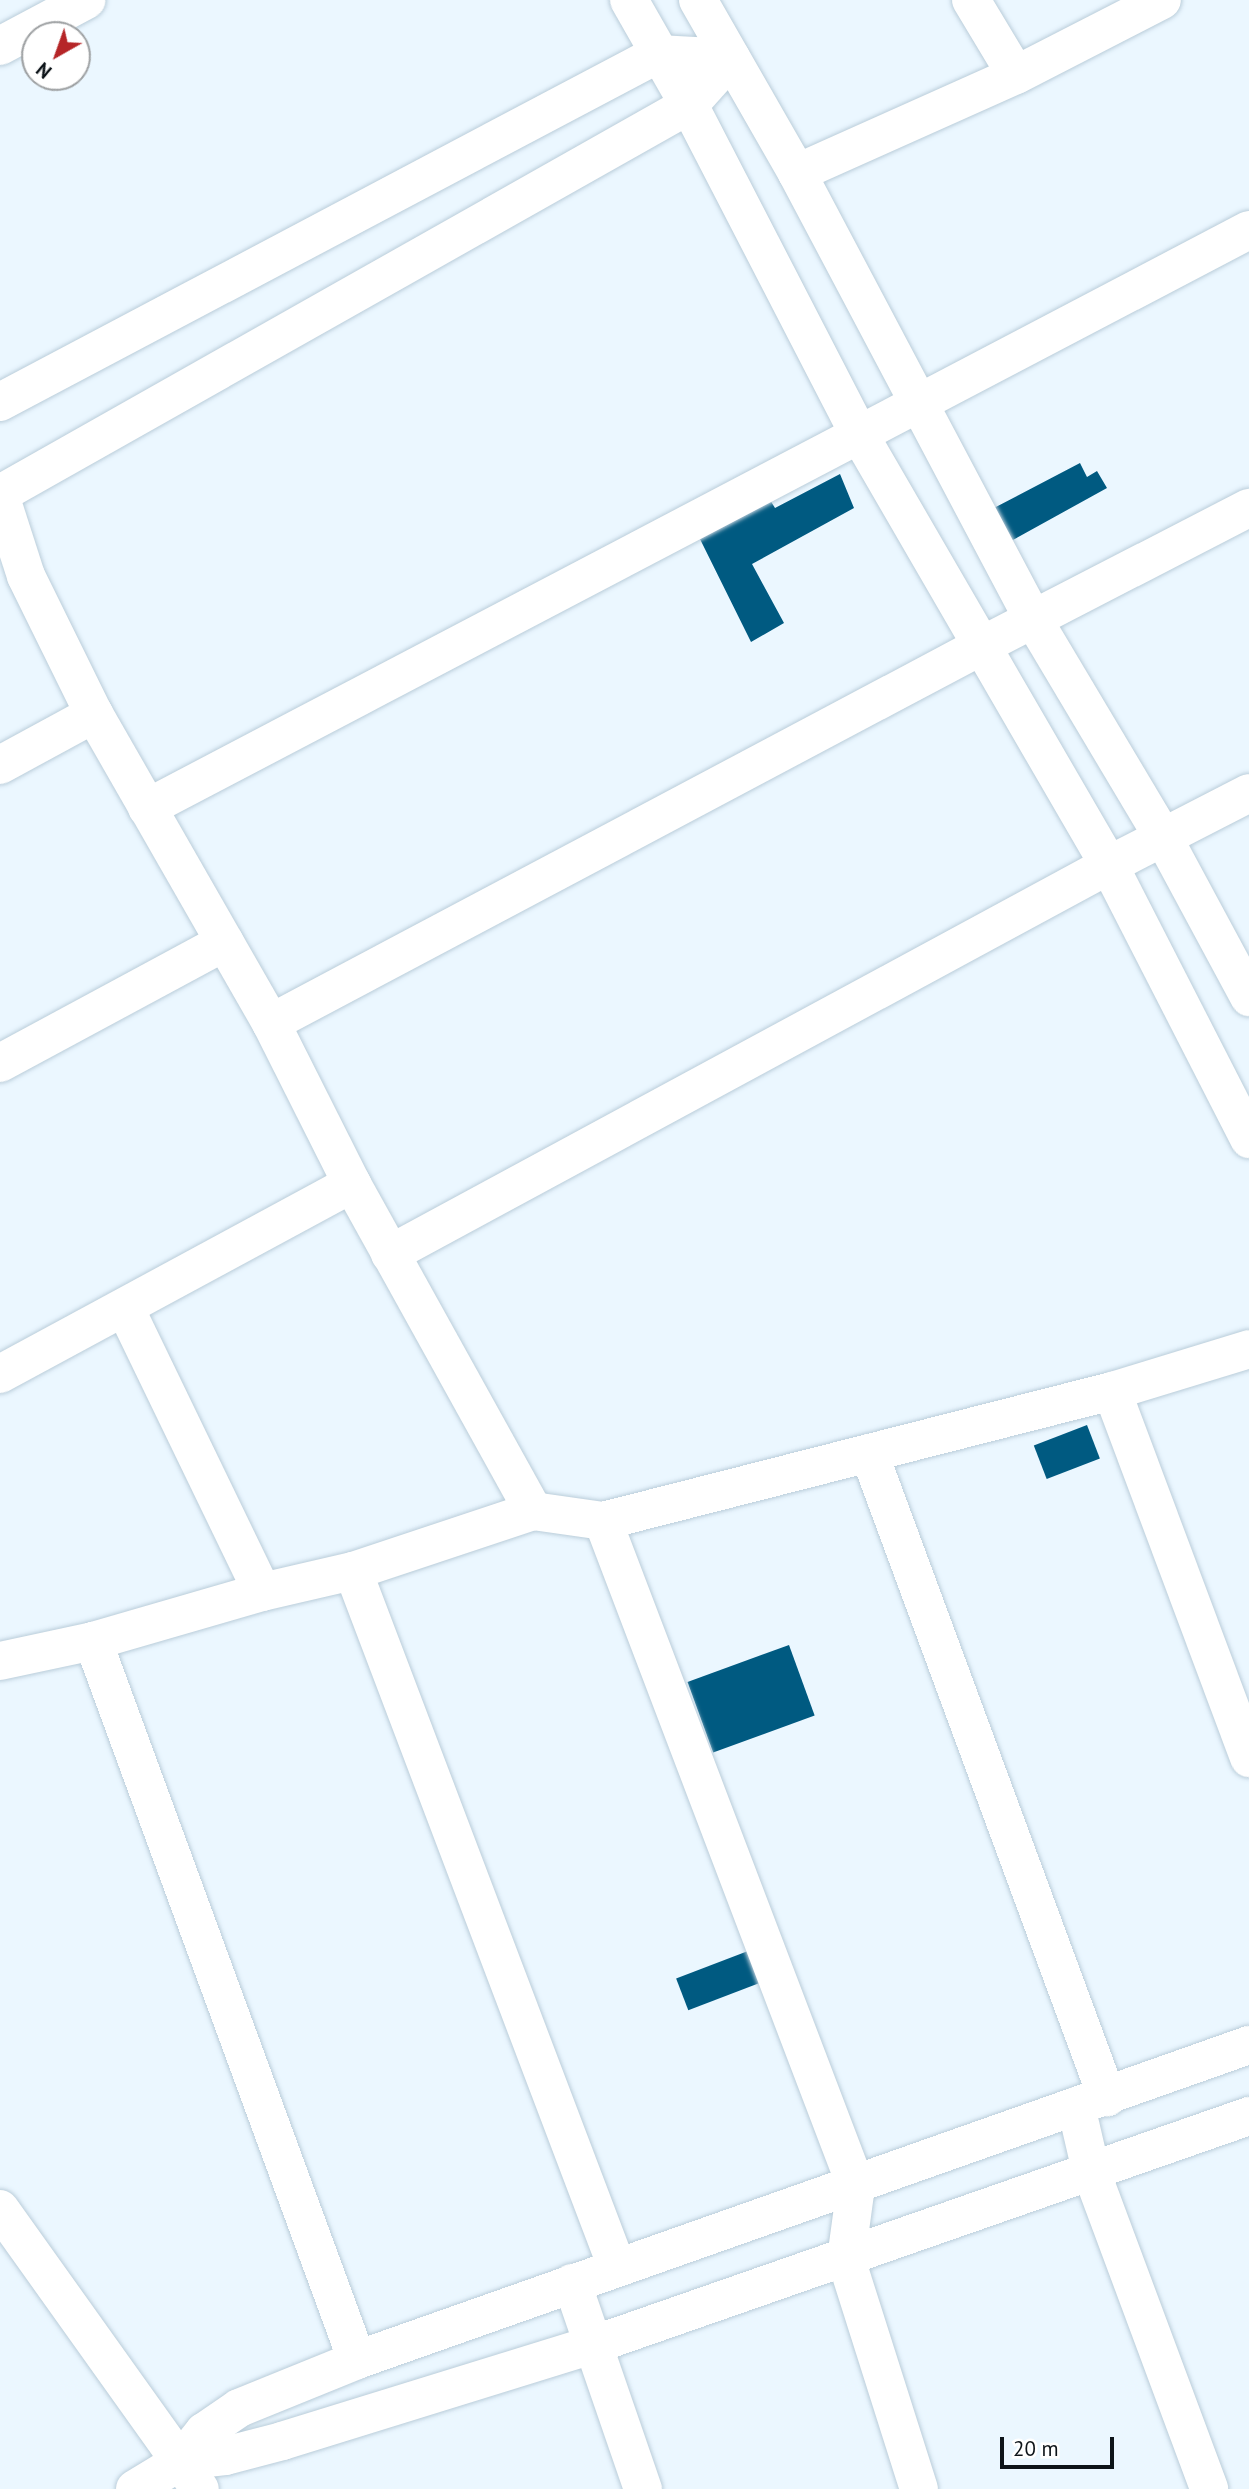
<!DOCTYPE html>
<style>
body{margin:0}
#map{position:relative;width:1249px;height:2489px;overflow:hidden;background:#ebf7ff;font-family:"PT Sans",sans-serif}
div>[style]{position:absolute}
.building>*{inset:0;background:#005a81;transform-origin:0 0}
.roads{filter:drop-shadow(0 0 2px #bacdda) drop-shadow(0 0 2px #bacdda)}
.minor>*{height:38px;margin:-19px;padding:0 19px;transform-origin:19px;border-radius:19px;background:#fff}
span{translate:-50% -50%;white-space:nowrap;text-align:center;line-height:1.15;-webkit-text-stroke:7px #fff;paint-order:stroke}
.north{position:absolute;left:21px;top:21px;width:70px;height:70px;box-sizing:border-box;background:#fff;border:2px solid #9ea1a3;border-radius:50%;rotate:220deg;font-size:19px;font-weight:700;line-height:28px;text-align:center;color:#0d1419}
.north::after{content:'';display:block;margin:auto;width:24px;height:32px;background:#b52527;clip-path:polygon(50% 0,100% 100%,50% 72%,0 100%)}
.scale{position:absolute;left:1000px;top:2437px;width:114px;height:32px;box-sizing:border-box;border:4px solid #0d1419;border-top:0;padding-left:9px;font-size:21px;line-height:24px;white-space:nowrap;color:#0d1419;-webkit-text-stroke:5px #fff;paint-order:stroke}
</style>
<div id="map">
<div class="building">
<i style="clip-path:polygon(1080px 463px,1087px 477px,1097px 471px,1107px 488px,1011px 541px,992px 509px)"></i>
<i style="clip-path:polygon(840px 474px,854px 508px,752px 564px,784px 623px,751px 642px,697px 533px,770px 500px,775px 508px)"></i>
<i style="left:1087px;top:1425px;width:36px;height:57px;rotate:69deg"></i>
<i style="left:789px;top:1645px;width:75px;height:108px;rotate:70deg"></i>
<i style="left:748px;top:1951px;width:34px;height:77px;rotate:69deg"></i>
</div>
<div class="roads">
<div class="minor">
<i style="left:629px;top:0;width:121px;rotate:60.3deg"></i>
<i style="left:689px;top:105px;width:370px;rotate:62.7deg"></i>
<i style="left:859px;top:434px;width:498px;rotate:59.9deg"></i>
<i style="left:1109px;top:865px;width:308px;rotate:62.9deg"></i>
<i style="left:698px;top:0;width:199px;rotate:60.2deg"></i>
<i style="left:797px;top:173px;width:505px;rotate:62.11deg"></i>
<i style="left:1033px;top:619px;width:254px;rotate:59.2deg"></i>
<i style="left:1163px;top:837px;width:182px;rotate:61.7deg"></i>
<i style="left:971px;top:0;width:87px;rotate:59deg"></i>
<i style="left:0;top:46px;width:98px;rotate:-28.1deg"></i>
<i style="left:797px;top:173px;width:240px;rotate:-24.1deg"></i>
<i style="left:1016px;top:75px;width:164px;rotate:-27.2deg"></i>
<i style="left:0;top:402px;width:744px;rotate:-27.87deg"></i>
<i style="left:658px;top:54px;width:73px;rotate:3.1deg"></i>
<i style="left:0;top:494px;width:791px;rotate:-29.45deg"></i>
<i style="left:689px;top:105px;width:63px;rotate:-48.2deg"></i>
<i style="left:0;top:495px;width:85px;rotate:72.2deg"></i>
<i style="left:26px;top:576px;width:154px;rotate:63.8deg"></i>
<i style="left:94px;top:714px;width:356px;rotate:60.2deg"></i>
<i style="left:271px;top:1023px;width:180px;rotate:63.3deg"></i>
<i style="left:352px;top:1184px;width:374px;rotate:61deg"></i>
<i style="left:0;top:765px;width:107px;rotate:-28.5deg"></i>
<i style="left:147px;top:808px;width:1244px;rotate:-27.68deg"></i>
<i style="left:271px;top:1023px;width:806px;rotate:-27.96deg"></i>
<i style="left:983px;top:645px;width:299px;rotate:-27.3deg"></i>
<i style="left:0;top:1063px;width:255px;rotate:-28.3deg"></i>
<i style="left:390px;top:1254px;width:817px;rotate:-28.41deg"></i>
<i style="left:1109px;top:865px;width:157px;rotate:-27.2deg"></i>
<i style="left:125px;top:1308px;width:315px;rotate:64.2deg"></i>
<i style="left:0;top:1374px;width:400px;rotate:-28.4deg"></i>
<i style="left:1112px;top:1391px;width:392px;rotate:69.5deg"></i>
<i style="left:869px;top:1453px;width:687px;rotate:69.72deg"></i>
<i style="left:603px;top:1521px;width:712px;rotate:69.17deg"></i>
<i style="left:856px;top:2186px;width:74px;rotate:97.8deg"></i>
<i style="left:846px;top:2259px;width:241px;rotate:72.4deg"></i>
<i style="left:353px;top:1571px;width:744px;rotate:69.23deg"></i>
<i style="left:93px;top:1641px;width:766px;rotate:69.84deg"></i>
<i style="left:0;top:1661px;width:95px;rotate:-12.1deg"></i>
<i style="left:93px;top:1641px;width:176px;rotate:-16.2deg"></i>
<i style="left:262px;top:1592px;width:93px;rotate:-13deg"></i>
<i style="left:353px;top:1571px;width:190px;rotate:-18.4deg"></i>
<i style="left:533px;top:1511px;width:71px;rotate:8.1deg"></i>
<i style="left:603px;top:1521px;width:525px;rotate:-14.33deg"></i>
<i style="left:1112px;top:1391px;width:143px;rotate:-17deg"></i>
<i style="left:1076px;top:2106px;width:67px;rotate:77deg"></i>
<i style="left:1091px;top:2171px;width:339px;rotate:69.6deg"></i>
<i style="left:0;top:2209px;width:344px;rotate:54.5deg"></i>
<i style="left:572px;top:2283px;width:218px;rotate:71deg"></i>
<i style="left:181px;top:2461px;width:44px;rotate:-6.5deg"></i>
<i style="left:225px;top:2456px;width:59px;rotate:-14.7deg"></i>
<i style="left:282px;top:2441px;width:325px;rotate:-17.2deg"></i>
<i style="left:593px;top:2345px;width:695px;rotate:-19.24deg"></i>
<i style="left:135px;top:2489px;width:54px;rotate:-31.3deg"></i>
<i style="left:181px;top:2461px;width:37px;rotate:-52deg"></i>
<i style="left:204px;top:2432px;width:42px;rotate:-34.4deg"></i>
<i style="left:239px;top:2408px;width:127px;rotate:-22.1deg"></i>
<i style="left:357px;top:2360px;width:946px;rotate:-19.45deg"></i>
</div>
</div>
<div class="north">N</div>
<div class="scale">20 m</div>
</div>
